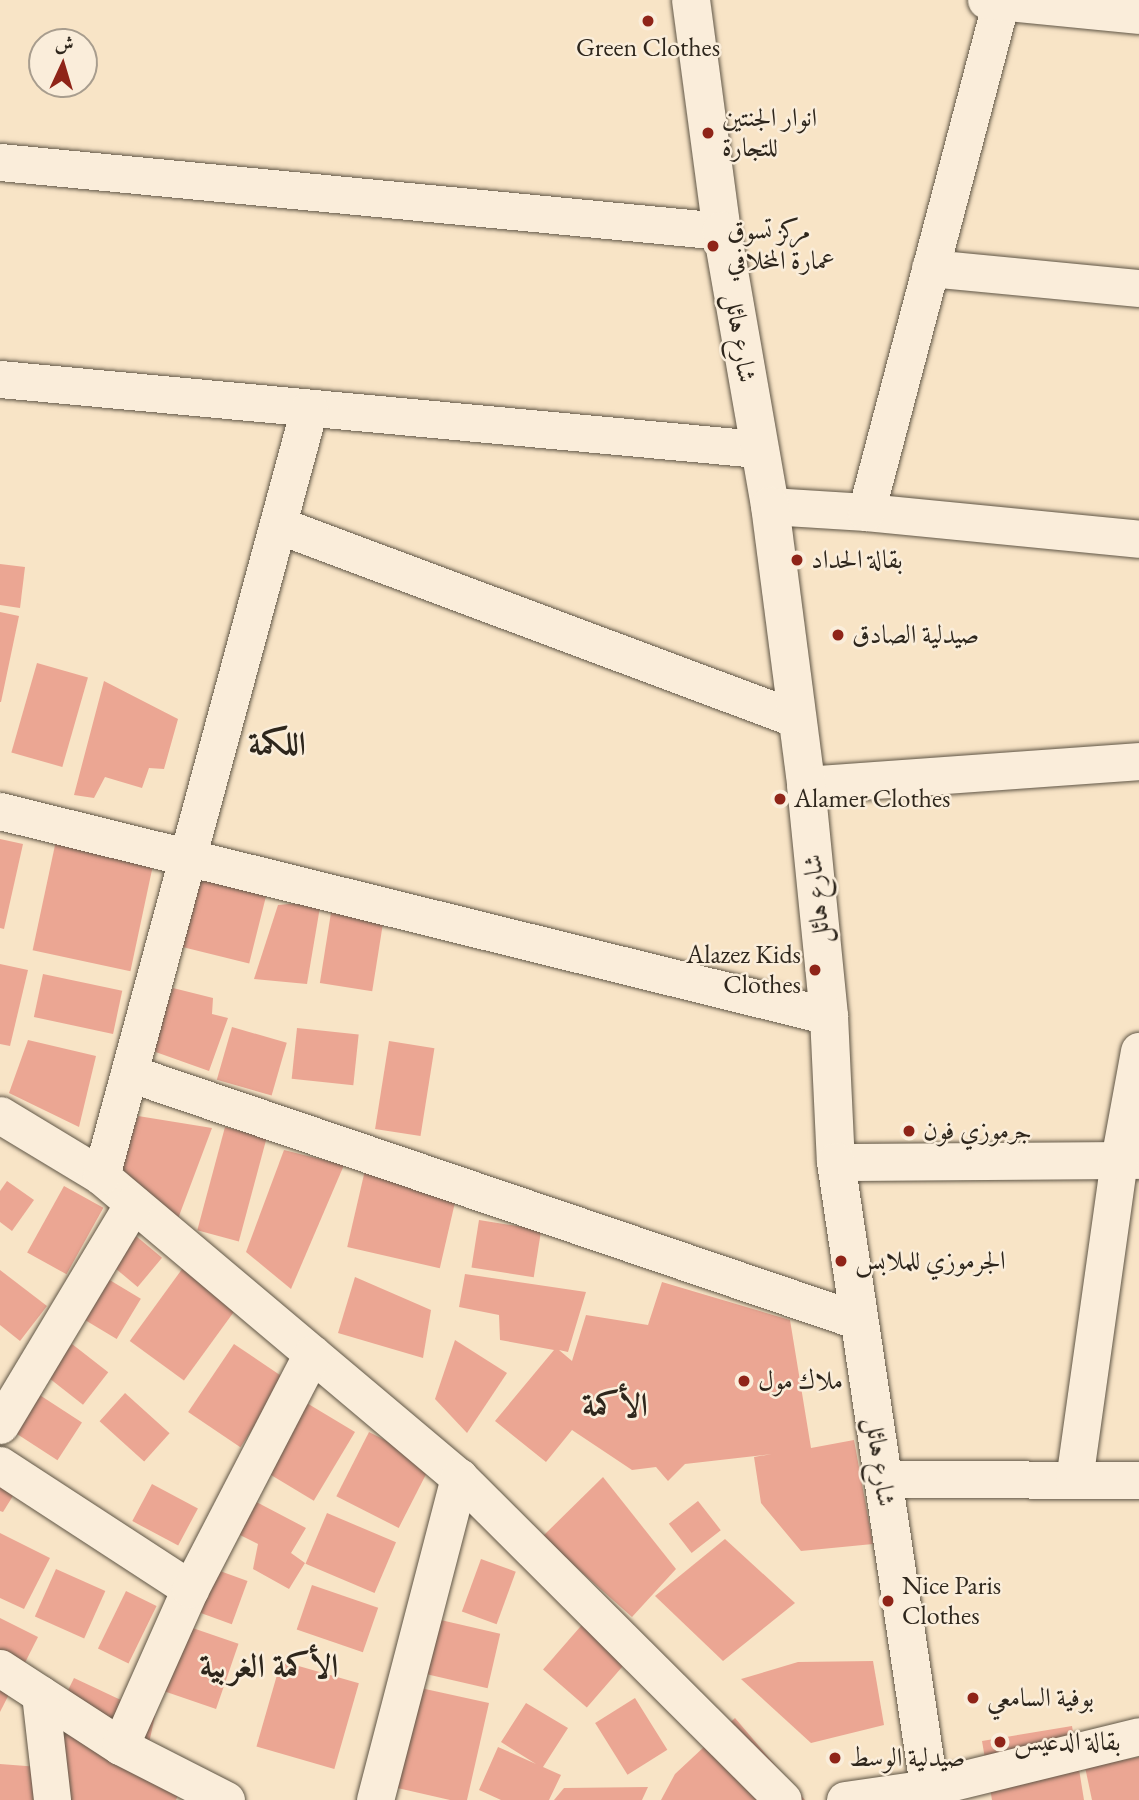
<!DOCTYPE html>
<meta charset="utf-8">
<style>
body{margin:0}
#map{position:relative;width:1139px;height:1800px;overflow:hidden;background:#f8e4c6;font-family:"EB Garamond",Amiri,serif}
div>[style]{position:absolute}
.building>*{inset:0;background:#eba693;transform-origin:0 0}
.roads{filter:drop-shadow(0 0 2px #605646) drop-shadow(0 0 2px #605646)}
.street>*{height:37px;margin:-18.5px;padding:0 18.5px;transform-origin:18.5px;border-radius:18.5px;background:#faedda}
.secondary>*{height:38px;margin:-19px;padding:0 19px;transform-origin:19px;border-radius:19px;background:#faedda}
.dots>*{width:19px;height:19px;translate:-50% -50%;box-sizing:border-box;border:4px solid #faedda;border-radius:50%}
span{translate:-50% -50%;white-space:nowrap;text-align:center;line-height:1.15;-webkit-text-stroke:5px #faedda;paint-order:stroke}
.poi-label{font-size:26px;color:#2e261c}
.left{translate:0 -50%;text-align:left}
.right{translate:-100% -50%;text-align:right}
.street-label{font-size:26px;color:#2e261c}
.district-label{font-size:33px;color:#2e261c;font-weight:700}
.north{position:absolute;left:28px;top:28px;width:70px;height:70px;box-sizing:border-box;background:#faedda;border:2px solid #a89d8e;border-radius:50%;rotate:4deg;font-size:19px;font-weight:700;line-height:28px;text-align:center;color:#2e261c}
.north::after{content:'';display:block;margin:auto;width:24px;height:32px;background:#8f2418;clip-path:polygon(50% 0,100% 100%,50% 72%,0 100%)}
</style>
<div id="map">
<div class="building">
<i style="clip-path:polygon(0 564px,25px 567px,20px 608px,0 605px)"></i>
<i style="clip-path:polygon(0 612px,19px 616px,1px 702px,0 702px)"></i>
<i style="left:37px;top:663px;width:53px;height:93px;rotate:16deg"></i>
<i style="clip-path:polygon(104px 681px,178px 719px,164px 769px,149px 768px,142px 788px,105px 777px,94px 798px,74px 795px)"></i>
<i style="left:58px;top:831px;width:100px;height:122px;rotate:12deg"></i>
<i style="clip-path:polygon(0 839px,23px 844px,4px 929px,0 928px)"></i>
<i style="left:196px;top:871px;width:74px;height:77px;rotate:14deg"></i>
<i style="left:333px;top:900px;width:53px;height:84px;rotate:9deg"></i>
<i style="clip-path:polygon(321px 901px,307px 984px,254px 979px,278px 905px)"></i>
<i style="clip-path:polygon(0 964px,28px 970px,10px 1046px,0 1044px)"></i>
<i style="left:43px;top:974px;width:81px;height:44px;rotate:12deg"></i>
<i style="clip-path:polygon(173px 988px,213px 998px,212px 1014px,228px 1018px,209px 1071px,150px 1050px)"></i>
<i style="left:232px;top:1027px;width:57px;height:55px;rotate:16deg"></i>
<i style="left:297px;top:1028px;width:62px;height:51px;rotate:6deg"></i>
<i style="clip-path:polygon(28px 1040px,96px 1056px,79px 1127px,9px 1093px)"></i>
<i style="left:389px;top:1041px;width:46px;height:89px;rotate:9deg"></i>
<i style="clip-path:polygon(138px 1116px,212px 1128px,176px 1224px,113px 1182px)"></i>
<i style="left:225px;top:1127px;width:43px;height:107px;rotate:15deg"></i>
<i style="clip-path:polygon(284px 1150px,344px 1165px,291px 1289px,246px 1252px)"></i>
<i style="left:365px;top:1170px;width:95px;height:79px;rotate:13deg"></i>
<i style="clip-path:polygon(7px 1181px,34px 1200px,12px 1231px,0 1222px,0 1191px)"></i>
<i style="left:64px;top:1186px;width:45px;height:76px;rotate:29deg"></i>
<i style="left:479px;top:1220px;width:63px;height:48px;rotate:9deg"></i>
<i style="left:136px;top:1236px;width:34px;height:38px;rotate:40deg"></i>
<i style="left:185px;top:1265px;width:67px;height:94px;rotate:36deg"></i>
<i style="clip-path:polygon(0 1270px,47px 1306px,20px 1341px,0 1325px)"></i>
<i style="left:98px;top:1273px;width:50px;height:47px;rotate:31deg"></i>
<i style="clip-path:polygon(465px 1274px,586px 1292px,568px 1352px,559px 1350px,572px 1361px,586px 1315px,648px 1325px,662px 1282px,790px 1320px,811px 1448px,854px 1440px,873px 1544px,801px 1551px,761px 1503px,754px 1457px,772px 1454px,685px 1464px,668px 1481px,656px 1467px,632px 1470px,572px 1430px,546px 1462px,495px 1421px,554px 1350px,500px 1340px,499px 1315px,459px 1307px)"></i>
<i style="clip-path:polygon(355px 1277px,431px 1310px,423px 1358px,338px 1333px)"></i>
<i style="clip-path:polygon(455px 1340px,507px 1373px,467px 1433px,435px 1399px)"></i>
<i style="left:72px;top:1344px;width:46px;height:41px;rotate:38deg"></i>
<i style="left:234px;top:1344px;width:63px;height:82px;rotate:34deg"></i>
<i style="left:35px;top:1392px;width:56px;height:45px;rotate:33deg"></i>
<i style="left:125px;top:1393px;width:60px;height:38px;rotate:42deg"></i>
<i style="left:295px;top:1396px;width:70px;height:80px;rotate:31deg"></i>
<i style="left:369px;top:1432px;width:70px;height:72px;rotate:27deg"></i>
<i style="clip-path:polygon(0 1464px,24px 1478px,3px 1512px,0 1511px)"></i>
<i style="clip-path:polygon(603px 1477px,676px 1569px,632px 1617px,542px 1537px)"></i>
<i style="left:152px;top:1484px;width:52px;height:42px;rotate:28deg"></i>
<i style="clip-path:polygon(247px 1497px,306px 1528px,291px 1553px,305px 1563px,289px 1589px,253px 1569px,258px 1544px,230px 1530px)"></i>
<i style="left:698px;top:1501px;width:37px;height:37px;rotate:52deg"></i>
<i style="left:327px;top:1513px;width:75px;height:55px;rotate:23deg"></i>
<i style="clip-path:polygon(0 1533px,50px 1558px,24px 1609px,0 1598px)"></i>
<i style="clip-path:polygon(725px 1539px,795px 1603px,723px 1661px,655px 1596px)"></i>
<i style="left:481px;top:1559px;width:37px;height:56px;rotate:20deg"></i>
<i style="left:209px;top:1567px;width:41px;height:46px;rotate:20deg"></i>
<i style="left:56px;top:1569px;width:54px;height:52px;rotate:24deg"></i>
<i style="left:312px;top:1585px;width:70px;height:47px;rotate:19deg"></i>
<i style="left:126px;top:1591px;width:34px;height:64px;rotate:26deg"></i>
<i style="clip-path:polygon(0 1618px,38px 1637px,0 1712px)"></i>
<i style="left:432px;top:1618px;width:70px;height:56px;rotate:13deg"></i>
<i style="left:587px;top:1619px;width:58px;height:67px;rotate:41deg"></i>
<i style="left:178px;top:1623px;width:64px;height:69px;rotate:19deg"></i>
<i style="left:281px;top:1661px;width:81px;height:89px;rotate:16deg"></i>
<i style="clip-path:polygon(873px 1661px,884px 1725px,811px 1743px,741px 1679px,798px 1662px)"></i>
<i style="clip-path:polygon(74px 1678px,155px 1716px,147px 1752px,187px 1774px,176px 1800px,70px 1800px,52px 1723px)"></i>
<i style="clip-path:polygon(416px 1687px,489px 1703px,467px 1800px,450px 1800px,393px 1787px)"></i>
<i style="left:635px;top:1698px;width:61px;height:47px;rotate:58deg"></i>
<i style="clip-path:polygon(526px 1703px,568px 1728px,543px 1767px,561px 1775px,549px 1800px,501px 1800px,479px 1790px,498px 1747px,536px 1764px,501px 1742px)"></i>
<i style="clip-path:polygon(735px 1718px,805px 1800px,661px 1800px,675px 1774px)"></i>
<i style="clip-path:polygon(1072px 1726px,1084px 1800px,992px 1800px,982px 1741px)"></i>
<i style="clip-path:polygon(1139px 1757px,1139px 1800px,1092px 1800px,1085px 1767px)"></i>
<i style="clip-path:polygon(0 1764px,52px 1768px,50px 1800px,0 1800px)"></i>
<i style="clip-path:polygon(648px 1787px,642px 1800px,554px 1800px,564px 1788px)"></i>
</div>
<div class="roads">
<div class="street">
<i style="left:0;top:162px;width:725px;rotate:5.46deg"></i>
<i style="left:930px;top:268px;width:210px;rotate:5.5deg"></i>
<i style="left:0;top:379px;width:761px;rotate:5.28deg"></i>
<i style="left:770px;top:506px;width:96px;rotate:3.6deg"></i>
<i style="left:866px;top:512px;width:274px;rotate:5.6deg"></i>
<i style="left:866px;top:512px;width:529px;rotate:-75.2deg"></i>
<i style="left:278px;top:525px;width:554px;rotate:20.5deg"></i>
<i style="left:806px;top:785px;width:334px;rotate:-4.1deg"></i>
<i style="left:0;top:811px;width:854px;rotate:13.89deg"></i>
<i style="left:129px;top:1073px;width:771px;rotate:18.76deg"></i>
<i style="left:0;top:1115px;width:118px;rotate:31.1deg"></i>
<i style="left:101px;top:1176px;width:468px;rotate:40.1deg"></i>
<i style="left:459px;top:1477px;width:457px;rotate:44.9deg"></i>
<i style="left:836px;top:1162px;width:303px;rotate:-0.4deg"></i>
<i style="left:101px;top:1176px;width:795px;rotate:-74.83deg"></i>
<i style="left:0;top:1425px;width:258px;rotate:-59deg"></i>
<i style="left:0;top:1465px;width:227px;rotate:33.1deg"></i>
<i style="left:883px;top:1479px;width:256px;rotate:0.2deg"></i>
<i style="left:1074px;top:1480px;width:323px;rotate:-82deg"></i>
<i style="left:1119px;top:1160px;width:111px;rotate:-79.6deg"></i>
<i style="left:0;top:1668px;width:143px;rotate:33deg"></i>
<i style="left:120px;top:1746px;width:119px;rotate:27deg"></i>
<i style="left:40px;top:1694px;width:107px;rotate:83.5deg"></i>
<i style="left:120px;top:1746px;width:172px;rotate:-66deg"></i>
<i style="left:190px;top:1589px;width:265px;rotate:-62.6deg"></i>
<i style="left:375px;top:1800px;width:334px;rotate:-75.4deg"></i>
<i style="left:845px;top:1800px;width:84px;rotate:-8.2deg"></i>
<i style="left:928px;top:1788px;width:217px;rotate:-13.8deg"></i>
</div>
<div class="secondary">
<i style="left:691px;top:0;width:233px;rotate:82.4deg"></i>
<i style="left:722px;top:231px;width:279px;rotate:80.1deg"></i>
<i style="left:770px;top:506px;width:281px;rotate:82.6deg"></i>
<i style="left:806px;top:785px;width:232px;rotate:84.3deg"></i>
<i style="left:829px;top:1016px;width:146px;rotate:87.3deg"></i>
<i style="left:836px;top:1162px;width:645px;rotate:81.53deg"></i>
<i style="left:987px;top:0;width:153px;rotate:5.6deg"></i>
</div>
</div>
<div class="dots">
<i style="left:648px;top:21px;background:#8f2418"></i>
<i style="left:708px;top:133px;background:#8f2418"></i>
<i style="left:713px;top:246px;background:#8f2418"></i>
<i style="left:797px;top:560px;background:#8f2418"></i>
<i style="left:838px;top:635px;background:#8f2418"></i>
<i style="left:780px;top:799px;background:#8f2418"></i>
<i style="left:815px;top:970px;background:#8f2418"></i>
<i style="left:909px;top:1131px;background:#8f2418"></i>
<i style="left:841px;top:1261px;background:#8f2418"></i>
<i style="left:744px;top:1381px;background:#8f2418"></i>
<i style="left:888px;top:1601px;background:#8f2418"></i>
<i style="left:973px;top:1698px;background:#8f2418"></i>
<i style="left:1000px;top:1742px;background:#8f2418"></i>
<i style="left:835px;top:1758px;background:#8f2418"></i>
</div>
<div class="poi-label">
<span style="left:648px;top:48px">Green Clothes</span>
<span class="left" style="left:722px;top:133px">انوار الجنتين<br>للتجارة</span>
<span class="left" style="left:727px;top:246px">مركز تسوق<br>عمارة المخلافي</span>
<span class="left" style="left:811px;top:560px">بقالة الحداد</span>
<span class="left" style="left:852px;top:635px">صيدلية الصادق</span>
<span class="left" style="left:794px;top:799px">Alamer Clothes</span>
<span class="right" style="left:801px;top:970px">Alazez Kids<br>Clothes</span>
<span class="left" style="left:923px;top:1131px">جرموزي فون</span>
<span class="left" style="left:855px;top:1261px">الجرموزي للملابس</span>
<span class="left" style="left:758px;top:1381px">ملاك مول</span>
<span class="left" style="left:902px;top:1601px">Nice Paris<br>Clothes</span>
<span class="left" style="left:987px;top:1698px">بوفية السامعي</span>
<span class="left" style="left:1014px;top:1742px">بقالة الدعيس</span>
<span class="left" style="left:849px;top:1758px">صيدلية الوسط</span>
</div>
<div class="street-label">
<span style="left:740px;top:338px;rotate:81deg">شارع هائل</span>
<span style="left:817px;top:899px;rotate:-96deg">شارع هائل</span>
<span style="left:880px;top:1462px;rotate:82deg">شارع هائل</span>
</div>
<div class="district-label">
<span style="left:277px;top:744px">اللكمة</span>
<span style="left:615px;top:1405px">الأكمة</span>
<span style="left:269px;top:1666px">الأكمة الغربية</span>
</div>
<div class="north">ش</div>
</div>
